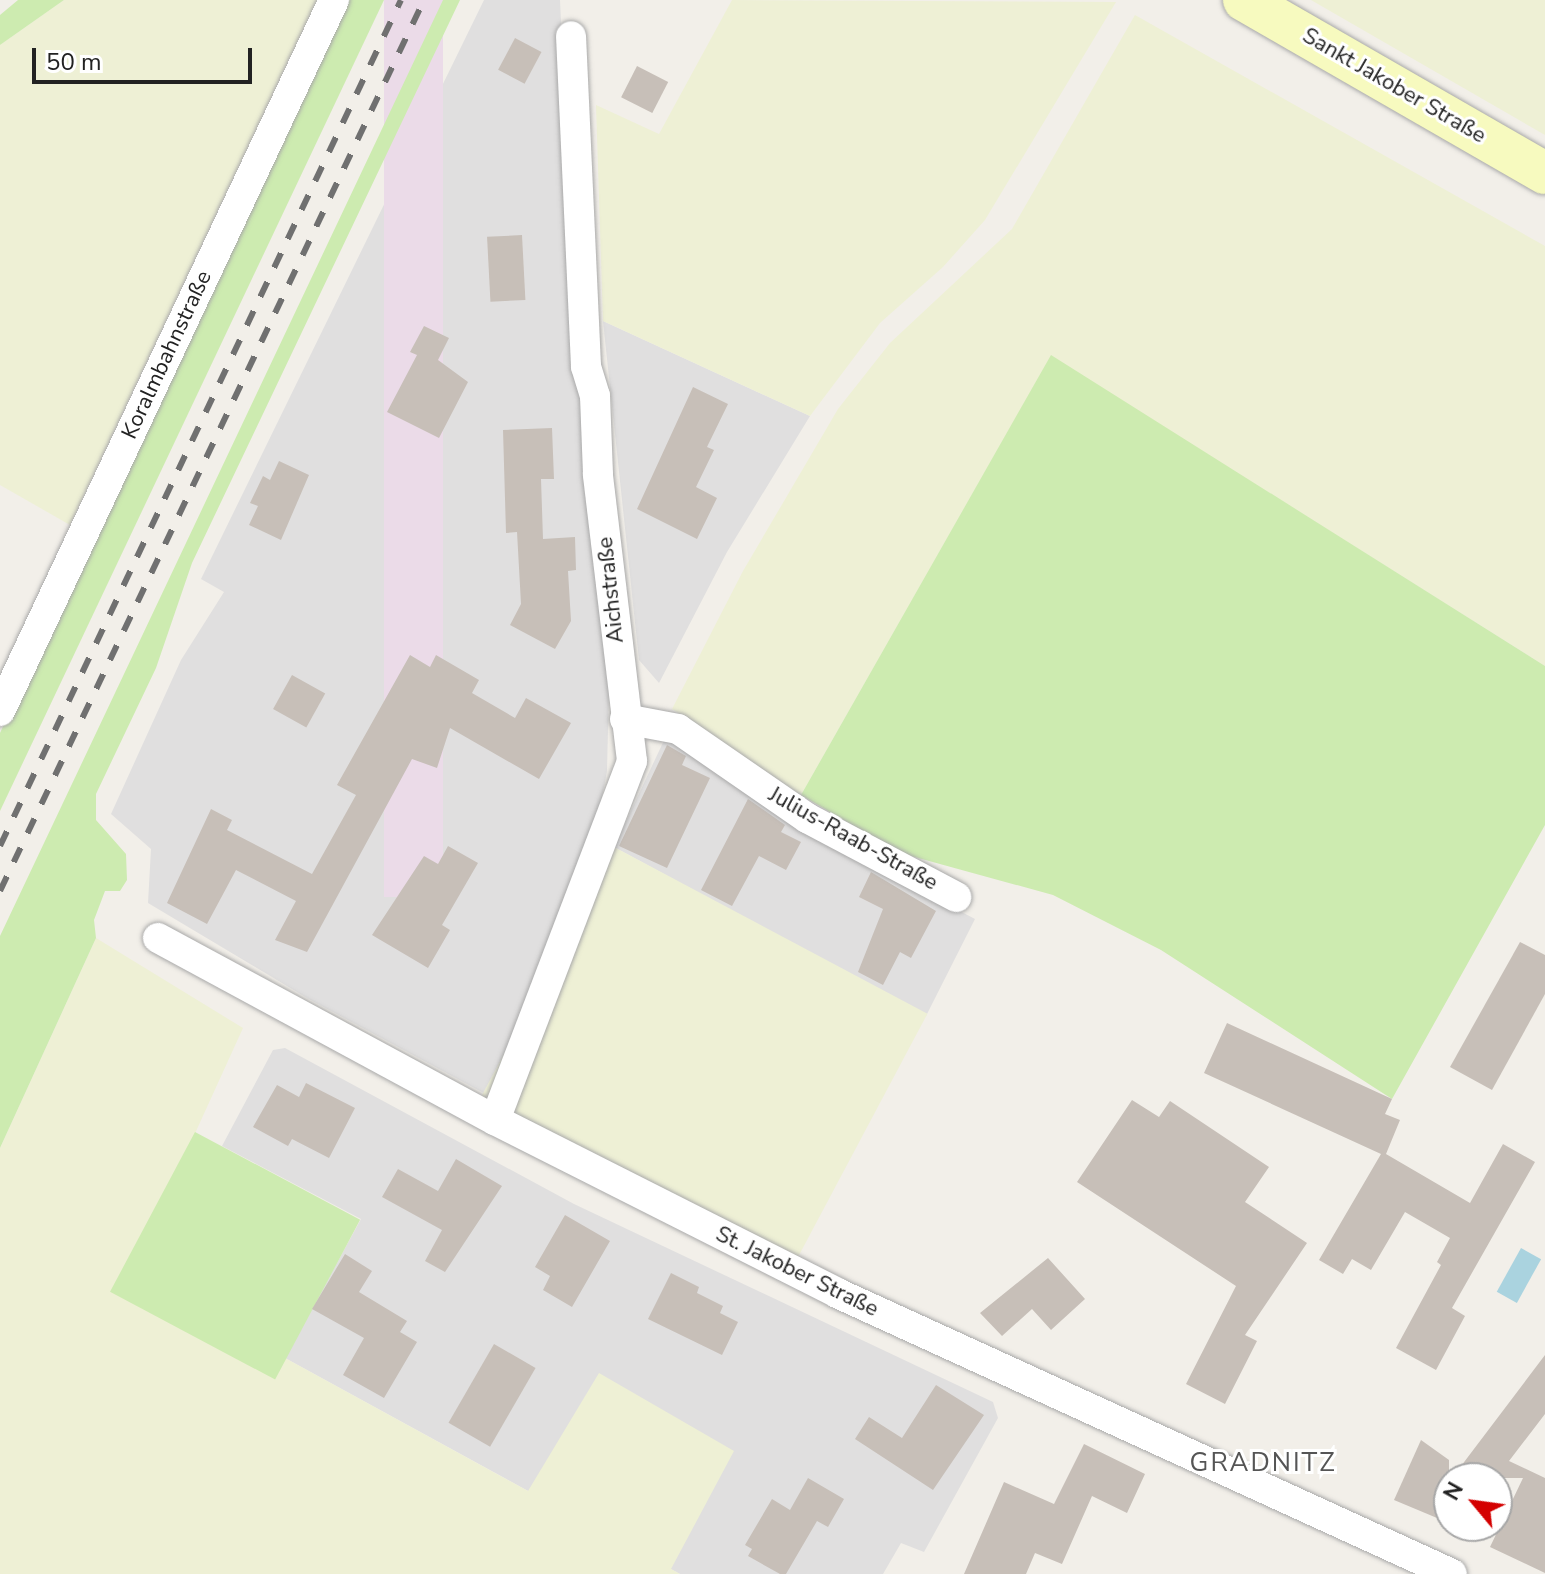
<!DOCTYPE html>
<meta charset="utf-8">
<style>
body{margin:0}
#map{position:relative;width:1545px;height:1574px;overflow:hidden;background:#f2efe9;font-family:"Nunito Sans",sans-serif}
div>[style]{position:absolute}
.residential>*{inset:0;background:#e0dfdf}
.industrial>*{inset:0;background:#ebdbe8;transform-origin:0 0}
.farmland>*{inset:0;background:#eef0d5;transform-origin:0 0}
.grass>*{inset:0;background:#cdebb0;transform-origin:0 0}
.water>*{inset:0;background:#aad3df;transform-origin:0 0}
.building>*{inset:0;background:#c7bfb8;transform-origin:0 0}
.roads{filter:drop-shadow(0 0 2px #a9a9a9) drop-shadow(0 0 2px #a9a9a9)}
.street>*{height:30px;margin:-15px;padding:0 15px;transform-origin:15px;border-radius:15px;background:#fff}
.secondary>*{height:42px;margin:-21px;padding:0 21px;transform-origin:21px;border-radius:21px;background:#f7fabf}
.rail>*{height:6px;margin-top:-3px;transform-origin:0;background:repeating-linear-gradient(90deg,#707070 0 16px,transparent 0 32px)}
span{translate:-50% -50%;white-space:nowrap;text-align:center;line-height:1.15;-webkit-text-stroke:6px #fff;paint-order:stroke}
.street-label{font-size:22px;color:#222}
.quarter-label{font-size:26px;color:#555;letter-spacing:2px}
.north{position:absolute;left:1433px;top:1462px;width:80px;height:80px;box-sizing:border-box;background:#fff;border:2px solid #a7a7a7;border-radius:50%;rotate:299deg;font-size:22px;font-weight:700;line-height:32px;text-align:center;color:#222}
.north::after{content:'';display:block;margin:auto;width:28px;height:36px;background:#d40000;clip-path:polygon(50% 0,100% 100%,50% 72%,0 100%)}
.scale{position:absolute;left:32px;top:48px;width:220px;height:36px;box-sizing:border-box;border:4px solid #222;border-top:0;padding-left:10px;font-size:24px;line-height:28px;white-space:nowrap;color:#222;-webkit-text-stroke:6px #fff;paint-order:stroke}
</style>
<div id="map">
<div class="residential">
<i style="clip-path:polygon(484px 0,560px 0,575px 336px,609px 687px,607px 771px,599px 813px,493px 1098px,307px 998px,148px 903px,151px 849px,111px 814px,181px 660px,224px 592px,201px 579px)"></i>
<i style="clip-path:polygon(603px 321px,810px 416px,727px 552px,659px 683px,639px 660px)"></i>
<i style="clip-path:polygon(667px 734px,795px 825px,975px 919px,926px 1016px,614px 847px)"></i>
<i style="clip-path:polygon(285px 1048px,574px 1204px,993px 1402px,998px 1418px,924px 1552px,901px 1543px,883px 1574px,680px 1574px,285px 1358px,361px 1219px,222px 1146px,273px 1050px)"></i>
</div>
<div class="industrial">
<i style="left:384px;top:0;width:59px;height:897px"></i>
</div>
<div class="farmland">
<i style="clip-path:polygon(64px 0,317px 0,70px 525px,0 485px,0 45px)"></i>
<i style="clip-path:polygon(732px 0,1116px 2px,985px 220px,943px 267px,880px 323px,810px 416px,603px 321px,596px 105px,659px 134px)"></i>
<i style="clip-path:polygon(1311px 0,1545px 0,1545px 135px)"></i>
<i style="clip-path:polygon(1135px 15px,1545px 246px,1545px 666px,1051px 356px,801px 795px,672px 709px,743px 571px,838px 409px,890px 343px,1012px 229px)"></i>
<i style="left:614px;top:847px;width:355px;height:283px;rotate:28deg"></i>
<i style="clip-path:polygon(96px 938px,243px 1028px,121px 1296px,273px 1376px,285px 1358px,528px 1491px,599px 1373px,734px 1451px,671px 1569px,680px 1574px,0 1574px,0 1148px)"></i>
</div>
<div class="grass">
<i style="clip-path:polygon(18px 0,64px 0,0 45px,0 15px)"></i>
<i style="clip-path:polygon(344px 0,384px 0,0 811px,0 733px)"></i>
<i style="clip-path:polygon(443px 0,460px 0,192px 563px,156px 668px,96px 794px,96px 820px,126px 854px,127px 880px,120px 891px,105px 891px,94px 920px,96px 938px,0 1148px,0 936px)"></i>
<i style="clip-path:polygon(1051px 355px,1545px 666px,1545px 825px,1392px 1099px,1161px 950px,1053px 895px,900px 853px,801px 795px)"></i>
<i style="left:195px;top:1132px;width:187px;height:181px;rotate:28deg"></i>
</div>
<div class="water">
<i style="left:1521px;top:1248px;width:23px;height:50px;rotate:29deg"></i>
</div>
<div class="building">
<i style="left:515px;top:38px;width:30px;height:36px;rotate:28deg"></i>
<i style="left:637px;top:66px;width:35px;height:35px;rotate:27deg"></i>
<i style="left:522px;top:235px;width:65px;height:35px;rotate:87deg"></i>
<i style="clip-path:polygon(424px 326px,449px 338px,438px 360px,468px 382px,439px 438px,387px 412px,417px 355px,410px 352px)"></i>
<i style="clip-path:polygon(693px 387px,728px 404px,707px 447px,714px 450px,696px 487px,717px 498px,697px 539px,637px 509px)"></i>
<i style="clip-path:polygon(552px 428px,554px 479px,541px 479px,543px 539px,575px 537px,576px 570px,568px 571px,571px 621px,555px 649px,510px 625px,521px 604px,517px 532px,506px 533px,503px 430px)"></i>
<i style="clip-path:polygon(279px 461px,309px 475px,281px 540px,249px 525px,258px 506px,250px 503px,263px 476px,270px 480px)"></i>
<i style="clip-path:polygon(410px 655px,430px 667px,436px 655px,479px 680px,472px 693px,515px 718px,526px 698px,571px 723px,539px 779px,450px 728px,437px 768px,412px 759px,307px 952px,275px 940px,296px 901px,236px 870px,207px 924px,167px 903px,211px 809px,232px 820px,227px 830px,312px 874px,356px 795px,337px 785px)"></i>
<i style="left:292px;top:675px;width:38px;height:39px;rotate:29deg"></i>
<i style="clip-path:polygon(667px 745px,686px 756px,682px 765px,710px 778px,667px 868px,619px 846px)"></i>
<i style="clip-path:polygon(748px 799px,785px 825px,781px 832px,801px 842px,786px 870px,759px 856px,732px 906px,701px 890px)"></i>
<i style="clip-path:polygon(448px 846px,478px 863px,442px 925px,450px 930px,428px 968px,372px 935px,424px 856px,438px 864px)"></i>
<i style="clip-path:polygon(871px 872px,936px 911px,911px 958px,900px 952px,883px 985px,858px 972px,883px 909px,859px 897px)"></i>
<i style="clip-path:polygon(1520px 942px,1545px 955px,1545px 994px,1492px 1090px,1450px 1067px)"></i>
<i style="clip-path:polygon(1227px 1023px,1392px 1099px,1385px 1114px,1400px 1120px,1386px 1154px,1470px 1203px,1503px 1144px,1535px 1162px,1452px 1308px,1465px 1316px,1436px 1370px,1396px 1348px,1441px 1265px,1437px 1262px,1450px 1238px,1405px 1212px,1371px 1270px,1352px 1259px,1343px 1274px,1319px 1260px,1381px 1154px,1204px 1073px)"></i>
<i style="clip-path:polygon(306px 1083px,355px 1108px,329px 1158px,292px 1139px,288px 1146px,253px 1127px,277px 1085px,299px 1097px)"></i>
<i style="clip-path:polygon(1132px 1100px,1159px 1117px,1170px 1101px,1269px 1167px,1245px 1202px,1307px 1243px,1245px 1335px,1257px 1341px,1225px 1404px,1186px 1384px,1236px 1286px,1077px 1182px)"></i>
<i style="clip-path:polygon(456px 1159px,502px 1186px,445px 1272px,425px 1261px,442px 1230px,382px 1197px,398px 1169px,438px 1191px)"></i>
<i style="clip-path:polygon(565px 1215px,610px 1241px,572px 1307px,543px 1290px,550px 1276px,535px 1267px)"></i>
<i style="clip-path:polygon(345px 1254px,372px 1271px,359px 1292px,407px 1321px,400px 1332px,417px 1342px,384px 1398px,343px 1375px,364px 1338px,312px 1309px)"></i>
<i style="clip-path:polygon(1048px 1258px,1085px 1299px,1051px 1330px,1032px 1309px,1002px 1336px,980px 1313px)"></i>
<i style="clip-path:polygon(671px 1273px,699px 1287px,697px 1293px,723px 1306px,720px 1313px,738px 1322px,722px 1355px,648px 1319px)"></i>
<i style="left:494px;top:1344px;width:48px;height:91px;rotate:30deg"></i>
<i style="clip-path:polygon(1545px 1355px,1545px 1414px,1509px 1461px,1545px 1478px,1545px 1573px,1490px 1547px,1523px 1478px,1452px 1478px)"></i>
<i style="clip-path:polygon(936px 1385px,984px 1415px,933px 1490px,855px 1439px,869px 1417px,902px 1438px)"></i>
<i style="clip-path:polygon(1421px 1440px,1449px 1460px,1449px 1523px,1394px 1500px)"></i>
<i style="clip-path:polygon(1084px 1444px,1145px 1474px,1127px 1513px,1092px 1496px,1062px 1564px,1035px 1553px,1026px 1574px,964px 1574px,1004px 1482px,1054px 1504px)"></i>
<i style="clip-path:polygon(808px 1478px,844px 1499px,828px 1527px,817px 1521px,786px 1574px,780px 1574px,748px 1556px,752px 1549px,745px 1545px,772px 1499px,790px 1510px)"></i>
</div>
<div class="roads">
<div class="street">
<i style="left:0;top:711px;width:786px;rotate:-64.84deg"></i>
<i style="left:625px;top:719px;width:54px;rotate:10.7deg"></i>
<i style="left:678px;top:729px;width:157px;rotate:34.6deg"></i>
<i style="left:807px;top:818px;width:169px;rotate:27.9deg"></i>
<i style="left:158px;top:938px;width:383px;rotate:28.4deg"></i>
<i style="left:495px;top:1120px;width:383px;rotate:26.8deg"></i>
<i style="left:837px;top:1293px;width:676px;rotate:24.56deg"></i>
<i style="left:495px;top:1120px;width:384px;rotate:-69.1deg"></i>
<i style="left:632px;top:761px;width:289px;rotate:-96.8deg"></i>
<i style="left:598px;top:474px;width:78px;rotate:-92.2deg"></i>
<i style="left:595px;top:396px;width:31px;rotate:-107deg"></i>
<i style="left:586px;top:366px;width:330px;rotate:-92.6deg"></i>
</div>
<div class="secondary">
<i style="left:1244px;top:0;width:347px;rotate:29.9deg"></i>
</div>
</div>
<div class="rail">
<i style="left:0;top:846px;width:936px;rotate:-64.64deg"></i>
<i style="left:0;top:891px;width:987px;rotate:-64.55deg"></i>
</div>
<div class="street-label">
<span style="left:1394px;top:86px;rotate:30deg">Sankt Jakober Straße</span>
<span style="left:167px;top:355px;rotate:-65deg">Koralmbahnstraße</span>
<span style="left:611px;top:590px;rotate:-96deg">Aichstraße</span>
<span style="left:853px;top:839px;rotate:29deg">Julius-Raab-Straße</span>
<span style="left:797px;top:1272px;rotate:26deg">St. Jakober Straße</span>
</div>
<div class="quarter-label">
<span style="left:1263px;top:1463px">GRADNITZ</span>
</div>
<div class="north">N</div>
<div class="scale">50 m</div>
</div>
